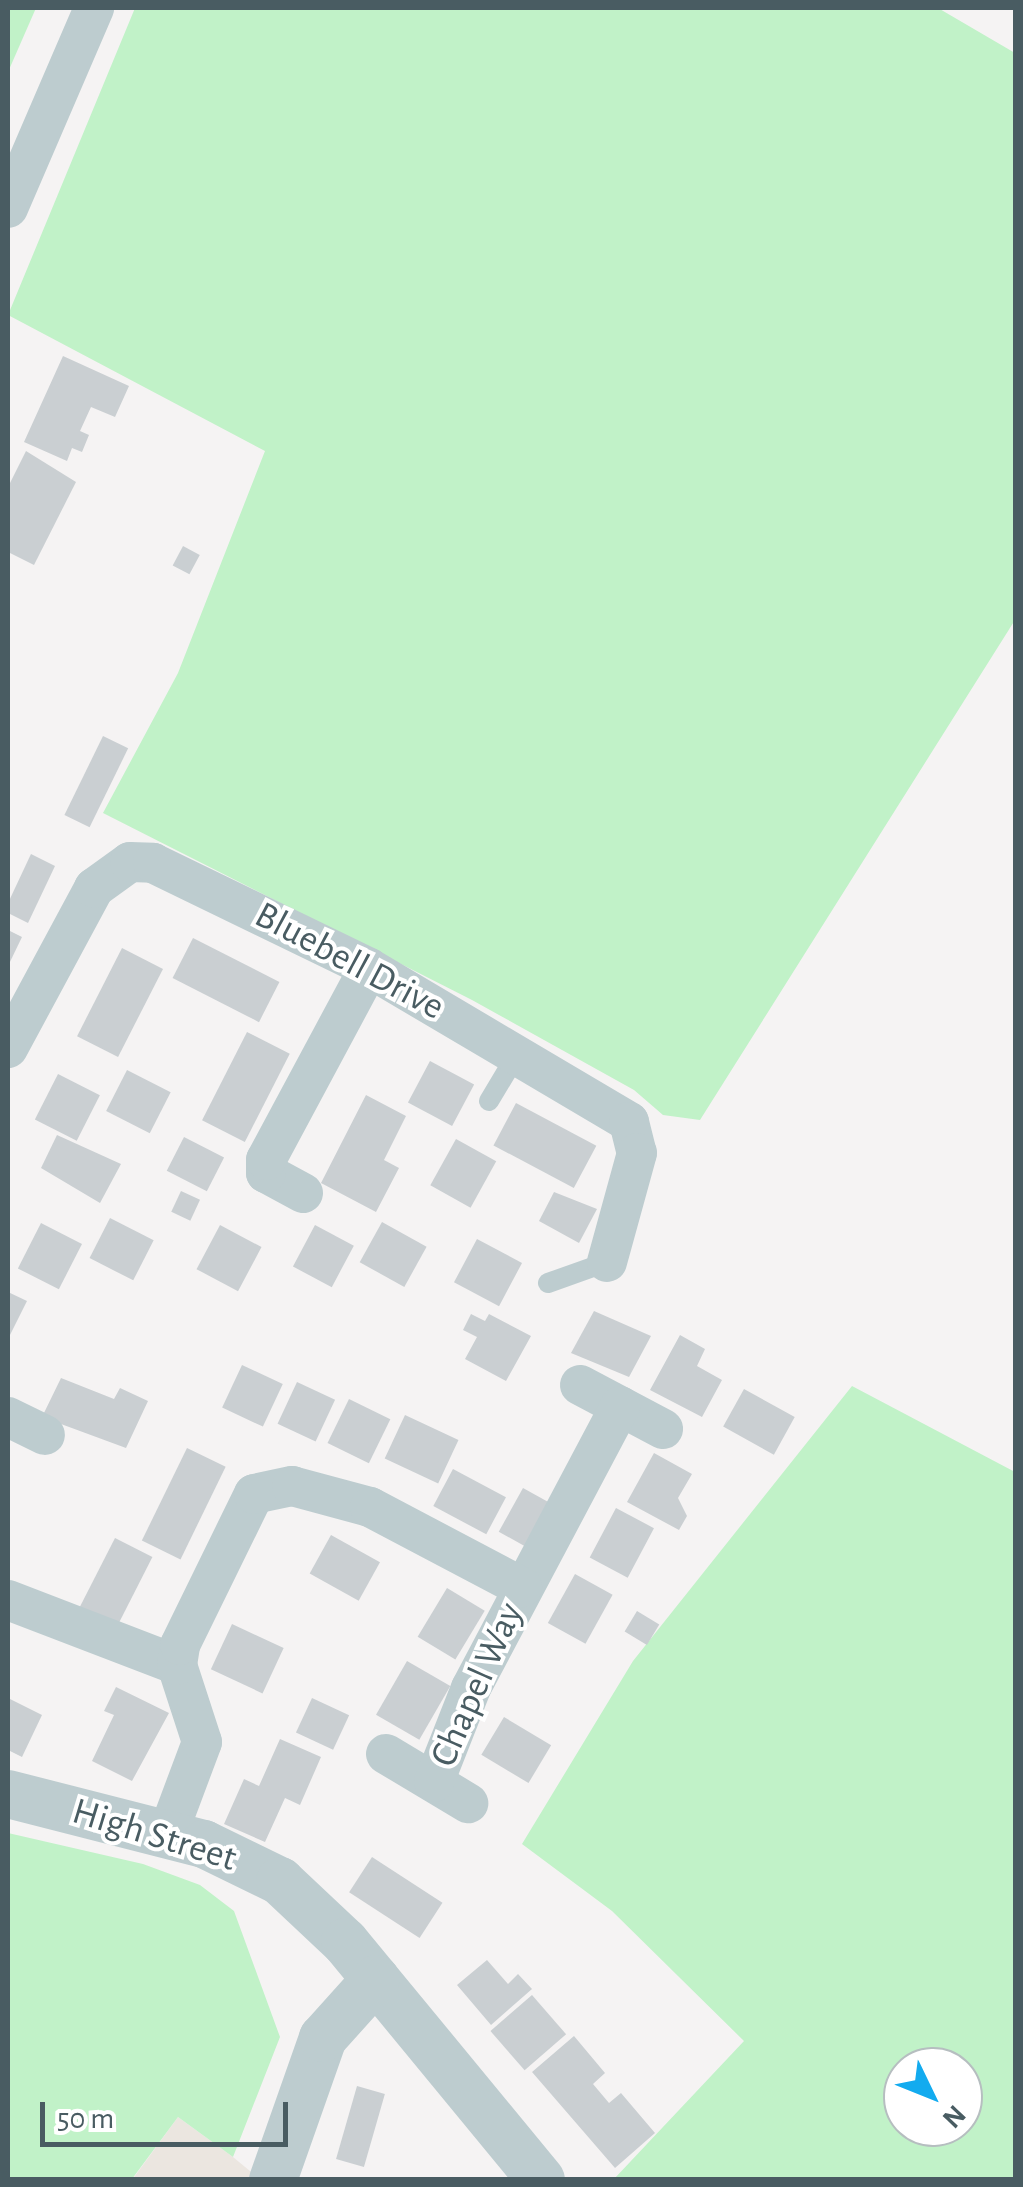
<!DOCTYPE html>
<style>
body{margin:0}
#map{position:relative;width:1023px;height:2187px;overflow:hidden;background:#f5f3f3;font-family:"Alegreya Sans",sans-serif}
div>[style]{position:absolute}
.commercial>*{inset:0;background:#ebe6e0}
.green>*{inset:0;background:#c1f2c8}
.building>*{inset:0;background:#cacfd2;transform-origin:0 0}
.service>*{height:20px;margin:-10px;padding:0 10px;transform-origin:10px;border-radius:10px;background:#bdcccf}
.minor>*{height:40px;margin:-20px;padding:0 20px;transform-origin:20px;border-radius:20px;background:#bdcccf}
.tertiary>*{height:48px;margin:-24px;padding:0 24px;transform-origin:24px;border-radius:24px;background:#bdcccf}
span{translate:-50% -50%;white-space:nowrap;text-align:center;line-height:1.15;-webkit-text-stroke:8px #fff;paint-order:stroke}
.street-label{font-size:38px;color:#495c62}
.frame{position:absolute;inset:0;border:10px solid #495c62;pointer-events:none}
.north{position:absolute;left:883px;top:2047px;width:100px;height:100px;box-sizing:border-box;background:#fff;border:2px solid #b6bec0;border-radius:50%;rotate:133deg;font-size:28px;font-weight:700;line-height:40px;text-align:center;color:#495c62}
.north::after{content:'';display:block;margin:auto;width:35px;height:45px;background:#13abef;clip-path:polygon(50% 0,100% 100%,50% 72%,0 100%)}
.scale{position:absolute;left:40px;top:2102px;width:248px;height:45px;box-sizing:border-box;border:5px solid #495c62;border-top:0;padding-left:12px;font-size:30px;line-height:35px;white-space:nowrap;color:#495c62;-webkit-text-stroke:8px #fff;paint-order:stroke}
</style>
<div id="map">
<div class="commercial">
<i style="clip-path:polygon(178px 2117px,233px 2157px,261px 2180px,132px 2180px)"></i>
</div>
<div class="green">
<i style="clip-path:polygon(8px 8px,36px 8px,8px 72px)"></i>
<i style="clip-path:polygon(135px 8px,938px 8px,1015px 53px,1015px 620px,700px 1120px,663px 1115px,634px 1090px,472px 1000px,103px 813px,178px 673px,265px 451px,8px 315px)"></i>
<i style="clip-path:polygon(evenodd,852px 1386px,1015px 1472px,1015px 2179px,614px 2179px,744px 2041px,612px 1911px,522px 1844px,633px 1661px,852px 1386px,903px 2067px,963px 2067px,963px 2127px,903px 2127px,903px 2067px)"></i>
<i style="clip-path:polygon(8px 1833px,143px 1864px,200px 1885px,234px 1911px,280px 2037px,233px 2157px,178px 2117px,132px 2179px,8px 2179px)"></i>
</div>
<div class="building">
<i style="clip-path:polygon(63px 356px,129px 386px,115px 417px,91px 407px,80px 431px,89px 435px,82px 452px,72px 448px,67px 461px,24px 442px)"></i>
<i style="clip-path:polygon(26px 451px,76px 482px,34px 565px,8px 552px,8px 487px)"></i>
<i style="left:183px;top:546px;width:19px;height:22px;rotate:28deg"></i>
<i style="left:103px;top:736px;width:28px;height:88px;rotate:26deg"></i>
<i style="clip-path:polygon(31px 854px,55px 866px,28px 923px,8px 913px,8px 903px)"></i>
<i style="clip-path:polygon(8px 930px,22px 937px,8px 966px)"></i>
<i style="left:193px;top:938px;width:97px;height:45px;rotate:27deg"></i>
<i style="left:122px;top:948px;width:46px;height:99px;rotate:27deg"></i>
<i style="left:247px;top:1032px;width:48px;height:99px;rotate:27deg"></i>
<i style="left:430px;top:1061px;width:50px;height:47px;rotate:28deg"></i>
<i style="left:127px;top:1070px;width:49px;height:46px;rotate:27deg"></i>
<i style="left:58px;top:1074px;width:47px;height:51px;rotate:27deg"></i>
<i style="clip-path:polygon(366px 1095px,406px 1116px,384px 1160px,399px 1168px,376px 1212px,321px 1183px)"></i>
<i style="left:516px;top:1103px;width:91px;height:48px;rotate:28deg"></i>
<i style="clip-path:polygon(57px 1135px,121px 1164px,100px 1203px,41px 1168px)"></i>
<i style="left:184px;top:1137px;width:45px;height:38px;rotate:27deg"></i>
<i style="left:456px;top:1139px;width:46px;height:53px;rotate:29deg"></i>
<i style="left:181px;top:1191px;width:21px;height:23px;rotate:25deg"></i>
<i style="clip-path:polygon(554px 1192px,597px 1209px,579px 1243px,539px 1221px)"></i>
<i style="left:110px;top:1218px;width:49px;height:45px;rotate:27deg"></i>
<i style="left:382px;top:1222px;width:51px;height:46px;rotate:29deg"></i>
<i style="left:41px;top:1223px;width:46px;height:51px;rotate:27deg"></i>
<i style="left:220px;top:1225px;width:47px;height:50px;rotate:28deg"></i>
<i style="left:315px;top:1225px;width:44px;height:47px;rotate:28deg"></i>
<i style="left:477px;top:1239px;width:51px;height:49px;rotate:28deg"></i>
<i style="clip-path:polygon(8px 1292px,27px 1301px,8px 1339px)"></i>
<i style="clip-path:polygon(594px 1311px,651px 1336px,629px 1377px,571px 1353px)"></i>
<i style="clip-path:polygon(471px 1314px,485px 1321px,489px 1314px,531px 1336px,506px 1381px,465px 1359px,477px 1337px,463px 1330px)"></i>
<i style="clip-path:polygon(680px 1335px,705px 1349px,697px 1366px,722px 1380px,702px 1417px,650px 1390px)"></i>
<i style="left:242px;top:1365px;width:45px;height:47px;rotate:25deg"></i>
<i style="clip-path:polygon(61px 1378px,114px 1399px,120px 1388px,148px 1401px,126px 1448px,42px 1417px)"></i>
<i style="left:297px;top:1382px;width:42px;height:46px;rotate:25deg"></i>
<i style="left:744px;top:1389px;width:58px;height:43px;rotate:29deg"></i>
<i style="left:349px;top:1399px;width:46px;height:49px;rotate:26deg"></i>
<i style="left:405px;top:1415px;width:59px;height:48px;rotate:25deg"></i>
<i style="left:187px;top:1448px;width:43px;height:103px;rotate:26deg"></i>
<i style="clip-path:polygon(654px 1453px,692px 1474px,678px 1498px,687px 1516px,679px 1530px,627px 1502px)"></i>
<i style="left:453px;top:1469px;width:60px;height:42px;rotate:28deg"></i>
<i style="left:523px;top:1488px;width:33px;height:50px;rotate:29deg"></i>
<i style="left:616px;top:1508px;width:43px;height:56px;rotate:28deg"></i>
<i style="left:331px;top:1535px;width:56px;height:44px;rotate:29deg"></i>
<i style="left:115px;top:1538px;width:42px;height:84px;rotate:27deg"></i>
<i style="left:575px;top:1574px;width:43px;height:56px;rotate:29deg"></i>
<i style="left:447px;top:1588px;width:44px;height:57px;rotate:31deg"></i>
<i style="left:637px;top:1611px;width:26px;height:24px;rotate:31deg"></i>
<i style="left:232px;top:1624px;width:57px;height:50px;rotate:25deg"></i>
<i style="left:407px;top:1661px;width:50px;height:62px;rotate:30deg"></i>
<i style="clip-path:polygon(116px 1687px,169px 1713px,132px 1781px,92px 1761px,114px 1715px,104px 1711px)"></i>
<i style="clip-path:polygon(8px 1698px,42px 1715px,22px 1757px,8px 1750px)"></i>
<i style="left:312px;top:1698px;width:41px;height:38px;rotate:25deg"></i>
<i style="left:504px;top:1717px;width:55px;height:44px;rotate:31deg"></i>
<i style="clip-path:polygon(280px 1739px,321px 1757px,300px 1805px,285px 1798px,265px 1842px,224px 1824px,244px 1779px,259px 1786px)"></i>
<i style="left:372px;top:1857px;width:84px;height:42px;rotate:33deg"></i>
<i style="clip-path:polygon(487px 1960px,508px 1984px,518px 1974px,532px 1989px,491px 2025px,457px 1985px)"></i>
<i style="left:532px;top:1995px;width:52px;height:55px;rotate:49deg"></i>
<i style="clip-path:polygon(574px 2036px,605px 2073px,593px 2084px,609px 2103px,621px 2093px,655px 2133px,615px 2168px,532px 2072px)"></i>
<i style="left:357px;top:2086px;width:29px;height:76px;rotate:16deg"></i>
</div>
<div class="service">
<i style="left:489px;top:1101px;width:55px;rotate:-59.2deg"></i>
<i style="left:548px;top:1283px;width:63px;rotate:-19.6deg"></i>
</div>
<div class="minor">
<i style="left:8px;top:208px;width:218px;rotate:-66.7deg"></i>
<i style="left:8px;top:1048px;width:182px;rotate:-61.7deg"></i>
<i style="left:94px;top:888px;width:44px;rotate:-35.8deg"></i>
<i style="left:130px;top:862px;width:23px;rotate:2deg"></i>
<i style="left:153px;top:863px;width:240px;rotate:25.9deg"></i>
<i style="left:369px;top:968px;width:302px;rotate:30.6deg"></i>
<i style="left:629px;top:1122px;width:32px;rotate:76deg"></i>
<i style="left:637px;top:1153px;width:113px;rotate:105.4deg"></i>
<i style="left:303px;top:1193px;width:42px;rotate:-151.6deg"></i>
<i style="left:266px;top:1173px;width:13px;rotate:-90deg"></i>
<i style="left:266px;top:1160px;width:218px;rotate:-61.8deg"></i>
<i style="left:580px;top:1385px;width:94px;rotate:27.9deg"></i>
<i style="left:8px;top:1417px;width:41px;rotate:25.9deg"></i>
<i style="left:8px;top:1600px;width:181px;rotate:21deg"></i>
<i style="left:386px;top:1754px;width:96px;rotate:30.9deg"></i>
<i style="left:434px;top:1782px;width:101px;rotate:-68.5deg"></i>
<i style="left:471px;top:1688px;width:319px;rotate:-62.1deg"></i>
<i style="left:168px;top:1833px;width:97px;rotate:-69.5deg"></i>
<i style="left:202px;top:1742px;width:81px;rotate:-108deg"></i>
<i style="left:177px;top:1665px;width:20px;rotate:-81deg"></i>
<i style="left:180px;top:1645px;width:168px;rotate:-63.9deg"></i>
<i style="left:254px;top:1494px;width:39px;rotate:-12deg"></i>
<i style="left:292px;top:1486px;width:81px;rotate:15.1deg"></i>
<i style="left:370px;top:1507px;width:172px;rotate:27.8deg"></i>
</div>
<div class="tertiary">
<i style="left:8px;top:1794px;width:202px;rotate:14.3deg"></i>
<i style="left:204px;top:1844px;width:85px;rotate:26deg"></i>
<i style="left:280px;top:1881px;width:89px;rotate:43.2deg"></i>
<i style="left:345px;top:1942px;width:308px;rotate:50.5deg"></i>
<i style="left:273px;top:2180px;width:151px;rotate:-70.6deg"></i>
<i style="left:323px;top:2038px;width:79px;rotate:-48.1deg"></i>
</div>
<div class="street-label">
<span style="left:349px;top:962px;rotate:28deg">Bluebell Drive</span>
<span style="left:478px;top:1685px;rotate:-66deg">Chapel Way</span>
<span style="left:154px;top:1836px;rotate:17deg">High Street</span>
</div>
<div class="frame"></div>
<div class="north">N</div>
<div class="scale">50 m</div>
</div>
